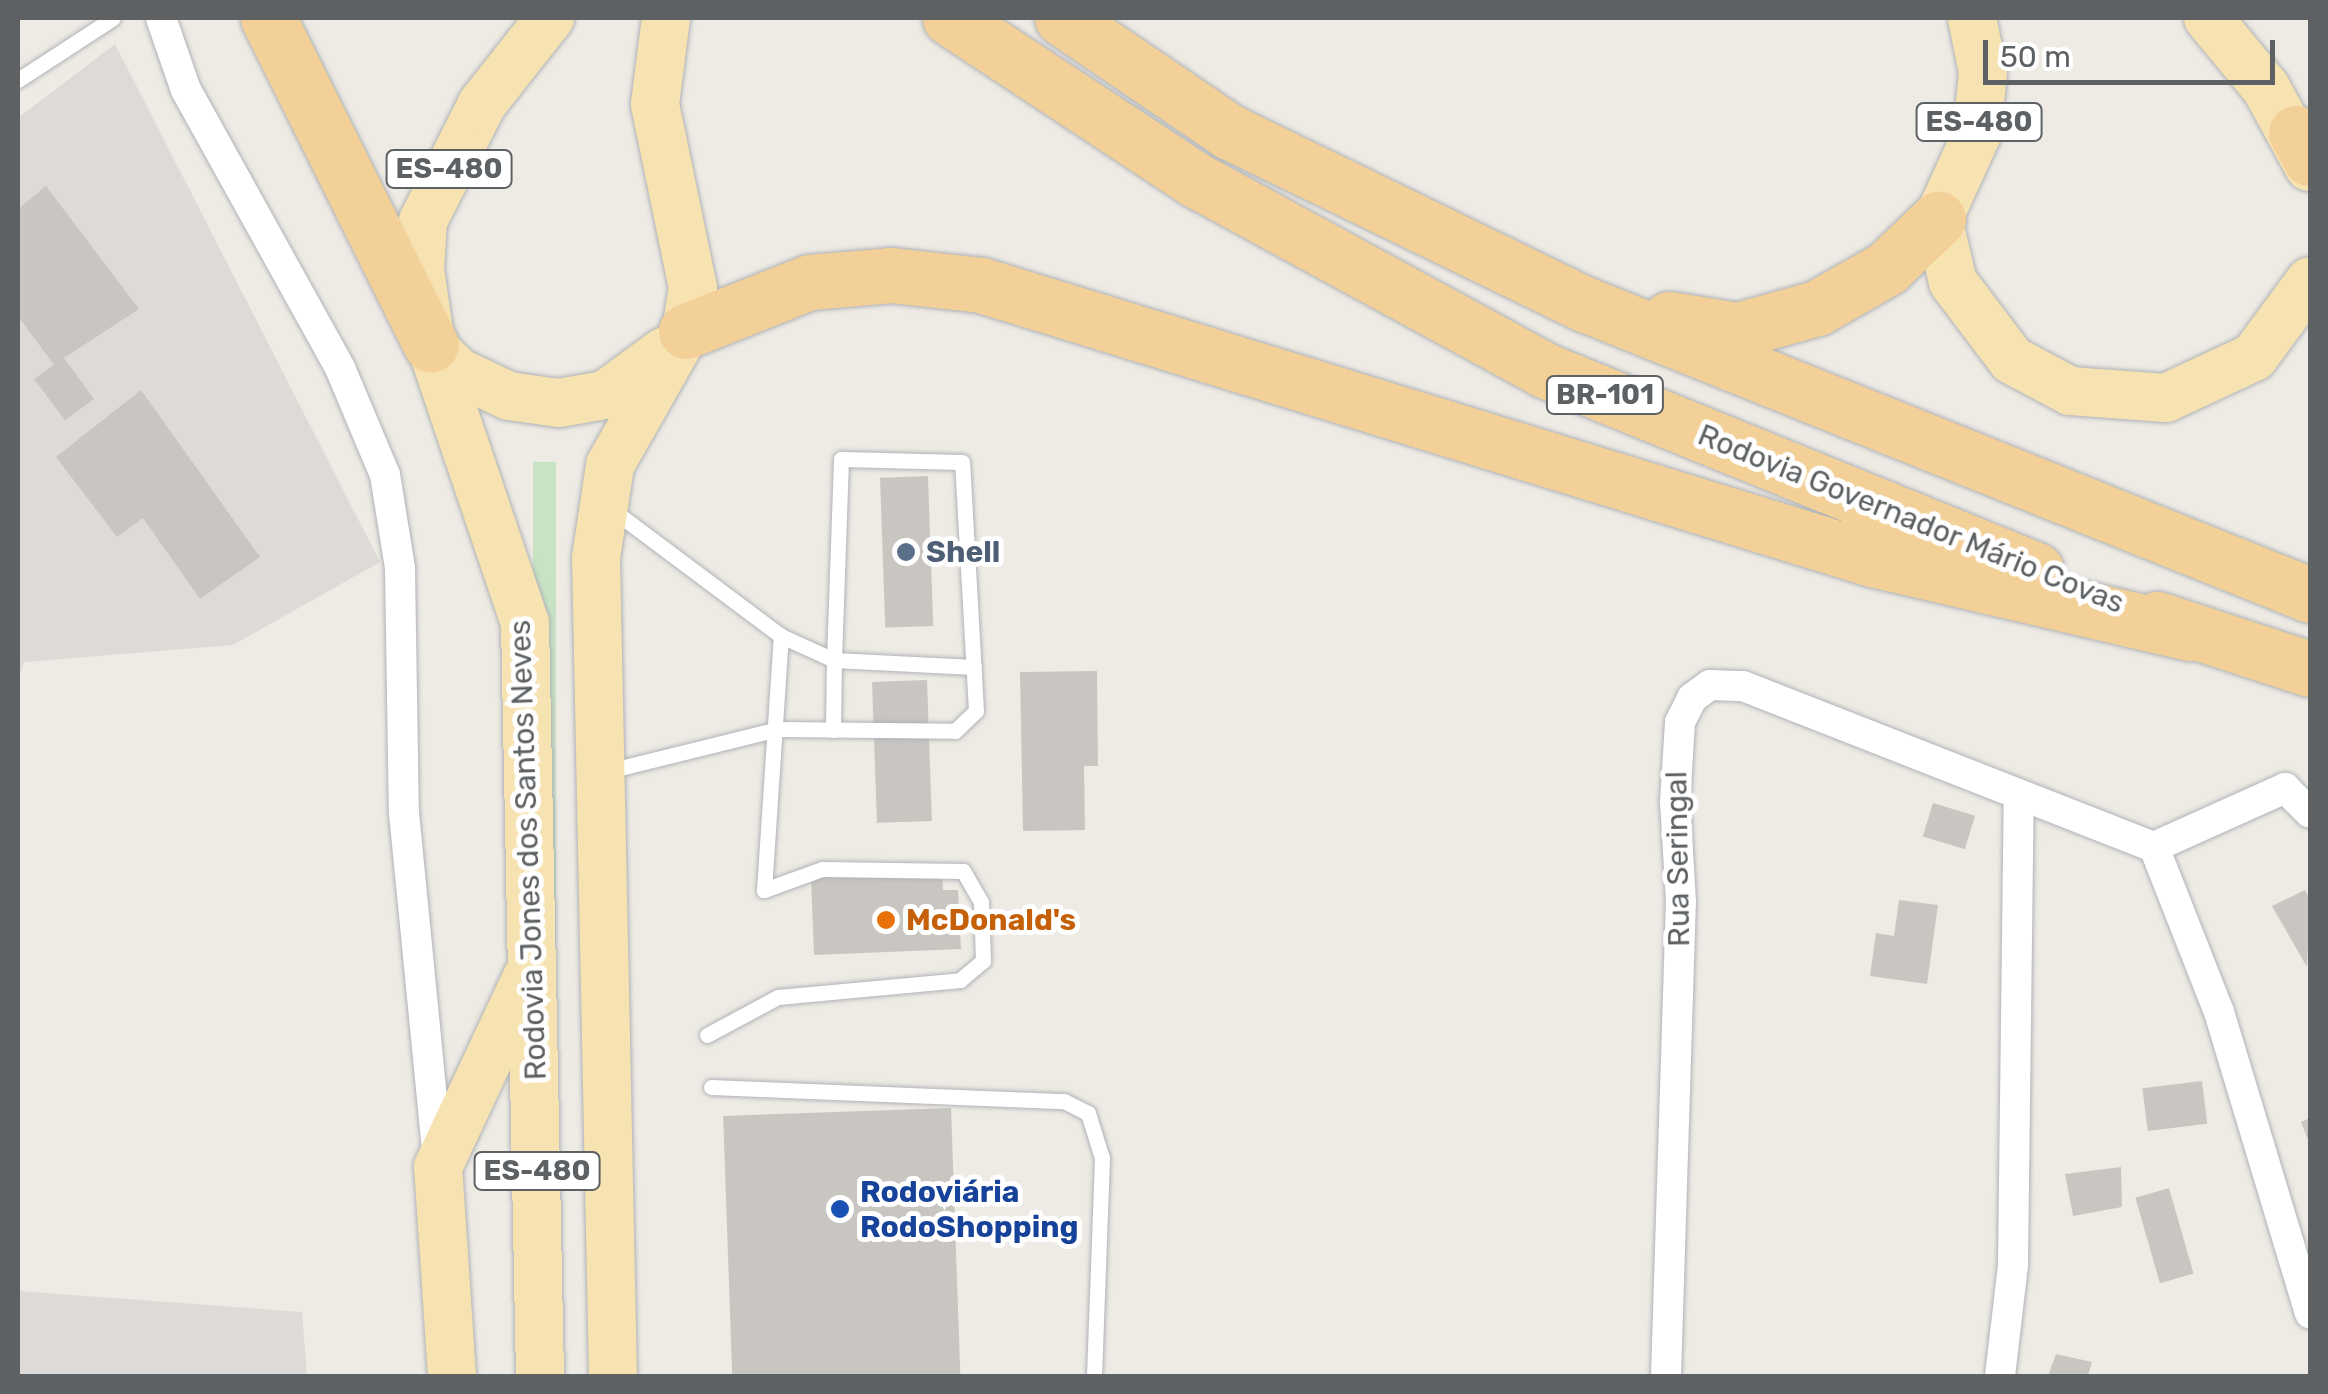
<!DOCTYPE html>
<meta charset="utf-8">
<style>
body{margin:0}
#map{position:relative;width:2328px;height:1394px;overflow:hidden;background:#eeebe5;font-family:Rubik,sans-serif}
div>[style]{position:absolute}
.industrial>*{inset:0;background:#dddad7}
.green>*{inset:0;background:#c8e3c4;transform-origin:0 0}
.building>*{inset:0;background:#c9c6c2;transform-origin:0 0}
.roads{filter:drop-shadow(0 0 2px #b0b3b6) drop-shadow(0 0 2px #b0b3b6)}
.service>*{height:15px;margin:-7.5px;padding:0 7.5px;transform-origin:7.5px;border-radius:7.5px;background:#fff}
.minor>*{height:30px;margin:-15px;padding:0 15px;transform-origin:15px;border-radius:15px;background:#fff}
.primary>*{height:48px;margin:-24px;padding:0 24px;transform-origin:24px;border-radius:24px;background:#f7e3b1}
.motorway>*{height:55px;margin:-27.5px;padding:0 27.5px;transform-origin:27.5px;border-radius:27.5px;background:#f3d098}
.dots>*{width:28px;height:28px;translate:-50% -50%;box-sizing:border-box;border:5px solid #fff;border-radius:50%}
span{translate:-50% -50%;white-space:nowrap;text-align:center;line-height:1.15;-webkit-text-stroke:10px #fff;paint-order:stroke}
.shield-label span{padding:2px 8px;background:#fff;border:2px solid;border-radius:8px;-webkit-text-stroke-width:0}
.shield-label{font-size:28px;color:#5d6164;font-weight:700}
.street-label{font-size:30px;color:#5d6164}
.service-label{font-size:30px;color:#4e5e75;font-weight:700}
.left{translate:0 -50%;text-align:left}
.food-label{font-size:30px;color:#c56008;font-weight:700}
.transit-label{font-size:30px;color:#164399;font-weight:700}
.frame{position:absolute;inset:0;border:20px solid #5d6164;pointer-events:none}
.scale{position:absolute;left:1983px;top:40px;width:292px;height:45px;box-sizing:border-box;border:5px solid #5d6164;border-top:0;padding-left:12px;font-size:30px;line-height:35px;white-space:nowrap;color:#5d6164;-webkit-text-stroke:8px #fff;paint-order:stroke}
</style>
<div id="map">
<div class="industrial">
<i style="clip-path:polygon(115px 44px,380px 562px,233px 645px,24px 662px,18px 682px,18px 118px)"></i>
<i style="clip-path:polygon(18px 1291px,302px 1312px,307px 1376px,18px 1376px)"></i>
</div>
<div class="green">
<i style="left:533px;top:462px;width:23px;height:914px"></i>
</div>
<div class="building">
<i style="clip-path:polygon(46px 186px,139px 309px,64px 358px,94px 399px,65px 420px,34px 379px,54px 365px,18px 316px,18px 209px)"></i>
<i style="clip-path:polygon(141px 390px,260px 557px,200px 599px,143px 518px,117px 537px,56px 457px)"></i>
<i style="left:928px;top:476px;width:150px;height:48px;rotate:88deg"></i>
<i style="clip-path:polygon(1097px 671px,1098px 766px,1084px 766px,1085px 830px,1023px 831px,1020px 672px)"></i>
<i style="left:927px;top:680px;width:141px;height:55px;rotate:88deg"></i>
<i style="left:1933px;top:803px;width:44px;height:35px;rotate:17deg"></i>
<i style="clip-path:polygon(942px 872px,943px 890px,958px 890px,961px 949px,814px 955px,811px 877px)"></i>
<i style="clip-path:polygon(2305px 890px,2310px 900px,2307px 967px,2272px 906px)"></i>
<i style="clip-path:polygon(1899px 900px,1938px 905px,1927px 984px,1870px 976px,1876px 933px,1894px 936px)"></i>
<i style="left:2202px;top:1081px;width:43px;height:60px;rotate:83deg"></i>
<i style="left:951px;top:1108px;width:268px;height:228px;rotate:88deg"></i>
<i style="clip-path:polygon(2310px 1118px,2310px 1145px,2301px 1122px)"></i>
<i style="clip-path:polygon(2121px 1167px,2122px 1207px,2073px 1216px,2065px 1174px)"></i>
<i style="left:2169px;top:1188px;width:89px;height:35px;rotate:74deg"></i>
<i style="clip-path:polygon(2056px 1354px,2092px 1362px,2088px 1376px,2048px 1376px)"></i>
</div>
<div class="roads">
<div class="service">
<i style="left:18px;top:80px;width:113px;rotate:-33.1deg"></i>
<i style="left:833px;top:730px;width:70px;rotate:-89.2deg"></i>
<i style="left:834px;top:660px;width:140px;rotate:2.9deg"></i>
<i style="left:608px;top:771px;width:175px;rotate:-13.9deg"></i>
<i style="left:778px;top:729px;width:177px;rotate:0.6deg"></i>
<i style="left:955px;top:731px;width:29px;rotate:-44deg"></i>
<i style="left:976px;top:711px;width:249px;rotate:-93.2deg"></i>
<i style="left:962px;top:462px;width:121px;rotate:-178.6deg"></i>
<i style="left:841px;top:459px;width:201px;rotate:92deg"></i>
<i style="left:834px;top:660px;width:58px;rotate:-155.6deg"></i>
<i style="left:781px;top:636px;width:212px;rotate:-143.2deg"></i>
<i style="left:707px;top:1035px;width:81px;rotate:-28.2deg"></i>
<i style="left:778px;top:997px;width:183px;rotate:-5.3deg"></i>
<i style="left:960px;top:980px;width:30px;rotate:-40deg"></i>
<i style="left:983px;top:961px;width:59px;rotate:-91.9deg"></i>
<i style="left:981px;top:902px;width:36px;rotate:-120deg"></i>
<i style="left:963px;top:871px;width:141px;rotate:-179.2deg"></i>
<i style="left:822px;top:869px;width:62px;rotate:160.1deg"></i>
<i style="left:764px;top:890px;width:255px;rotate:-86.2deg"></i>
<i style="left:711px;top:1087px;width:353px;rotate:2.3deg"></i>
<i style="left:1064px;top:1101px;width:27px;rotate:27deg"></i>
<i style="left:1088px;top:1113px;width:47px;rotate:72.7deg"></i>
<i style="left:1102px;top:1158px;width:218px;rotate:92.1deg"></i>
</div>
<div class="minor">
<i style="left:161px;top:18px;width:76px;rotate:70.9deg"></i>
<i style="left:186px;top:90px;width:318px;rotate:61deg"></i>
<i style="left:340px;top:368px;width:116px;rotate:67.2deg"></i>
<i style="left:385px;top:475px;width:94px;rotate:80.8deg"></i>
<i style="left:400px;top:568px;width:245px;rotate:89.1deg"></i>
<i style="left:404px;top:813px;width:348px;rotate:84.4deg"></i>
<i style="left:2154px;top:847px;width:177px;rotate:68.5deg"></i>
<i style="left:2219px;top:1012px;width:315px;rotate:73.2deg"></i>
<i style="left:1666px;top:1376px;width:474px;rotate:-88.2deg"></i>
<i style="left:1681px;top:902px;width:100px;rotate:-93.4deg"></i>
<i style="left:1675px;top:802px;width:80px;rotate:-86.4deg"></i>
<i style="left:1680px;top:722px;width:27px;rotate:-63deg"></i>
<i style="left:1692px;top:698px;width:22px;rotate:-36deg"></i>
<i style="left:1710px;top:685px;width:33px;rotate:2deg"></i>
<i style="left:1743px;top:686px;width:441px;rotate:21.4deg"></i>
<i style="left:2154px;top:847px;width:144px;rotate:-24.2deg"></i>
<i style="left:2285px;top:788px;width:35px;rotate:45deg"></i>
<i style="left:2000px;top:1376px;width:112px;rotate:-83.3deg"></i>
<i style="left:2013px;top:1265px;width:469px;rotate:-89.3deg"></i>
</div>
<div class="primary">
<i style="left:1972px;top:18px;width:55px;rotate:78.5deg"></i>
<i style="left:1983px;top:72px;width:62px;rotate:95.5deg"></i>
<i style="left:1977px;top:134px;width:94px;rotate:114.6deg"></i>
<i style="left:1938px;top:219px;width:65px;rotate:76.6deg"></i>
<i style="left:1953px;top:282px;width:98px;rotate:52.9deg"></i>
<i style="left:2012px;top:360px;width:66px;rotate:28.1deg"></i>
<i style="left:2070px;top:391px;width:96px;rotate:4.2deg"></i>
<i style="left:2166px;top:398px;width:97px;rotate:-25deg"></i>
<i style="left:2254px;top:357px;width:94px;rotate:-53.6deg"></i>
<i style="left:2208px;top:18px;width:91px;rotate:50.4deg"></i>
<i style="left:2266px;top:88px;width:90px;rotate:61.4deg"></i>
<i style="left:431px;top:345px;width:38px;rotate:45deg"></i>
<i style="left:458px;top:372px;width:56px;rotate:25.2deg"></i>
<i style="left:509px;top:396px;width:50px;rotate:8deg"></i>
<i style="left:559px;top:403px;width:47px;rotate:-9.9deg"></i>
<i style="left:605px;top:395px;width:74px;rotate:-36.3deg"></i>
<i style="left:452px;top:1376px;width:209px;rotate:-93.8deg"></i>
<i style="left:438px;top:1167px;width:210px;rotate:-64.9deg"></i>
<i style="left:540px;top:1376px;width:753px;rotate:-91.14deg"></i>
<i style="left:525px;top:623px;width:293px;rotate:-108.7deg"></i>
<i style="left:431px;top:345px;width:76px;rotate:-98.3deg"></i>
<i style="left:420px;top:270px;width:49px;rotate:-86.5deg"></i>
<i style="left:423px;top:221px;width:131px;rotate:-63.2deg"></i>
<i style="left:482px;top:104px;width:110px;rotate:-51.7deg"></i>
<i style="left:613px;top:1376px;width:818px;rotate:-91.19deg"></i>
<i style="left:596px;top:558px;width:94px;rotate:-81.4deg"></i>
<i style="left:610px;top:465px;width:154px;rotate:-60.4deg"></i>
<i style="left:686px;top:331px;width:44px;rotate:-80.8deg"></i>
<i style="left:693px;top:288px;width:188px;rotate:-101.7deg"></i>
<i style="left:655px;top:104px;width:87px;rotate:-82.7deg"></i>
</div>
<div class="motorway">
<i style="left:268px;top:18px;width:365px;rotate:63.5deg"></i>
<i style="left:950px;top:18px;width:295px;rotate:33.4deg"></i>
<i style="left:1196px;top:180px;width:396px;rotate:28.6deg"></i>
<i style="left:1544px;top:370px;width:531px;rotate:22.12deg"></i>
<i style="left:1062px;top:18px;width:203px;rotate:34.2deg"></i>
<i style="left:1230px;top:132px;width:397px;rotate:25.9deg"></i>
<i style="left:1587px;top:305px;width:779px;rotate:21.86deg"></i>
<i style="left:2296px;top:133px;width:29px;rotate:61deg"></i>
<i style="left:1669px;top:319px;width:70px;rotate:9.1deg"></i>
<i style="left:1738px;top:330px;width:82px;rotate:-15.6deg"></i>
<i style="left:1817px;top:308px;width:81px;rotate:-29.7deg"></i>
<i style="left:1887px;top:268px;width:71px;rotate:-43.9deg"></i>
<i style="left:686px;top:331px;width:133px;rotate:-21.6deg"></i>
<i style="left:810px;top:282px;width:81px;rotate:-4.9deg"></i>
<i style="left:891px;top:275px;width:91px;rotate:6.3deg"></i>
<i style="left:981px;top:285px;width:932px;rotate:17.09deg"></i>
<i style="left:1872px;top:559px;width:327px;rotate:13.1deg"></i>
<i style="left:2157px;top:619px;width:161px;rotate:18.1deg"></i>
</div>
</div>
<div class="dots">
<i style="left:906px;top:552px;background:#5c6f8a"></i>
<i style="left:886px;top:920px;background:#e8710a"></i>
<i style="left:840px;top:1209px;background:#1a4fb4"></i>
</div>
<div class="shield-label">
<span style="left:1979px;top:122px">ES-480</span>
<span style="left:449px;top:169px">ES-480</span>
<span style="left:1605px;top:395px">BR-101</span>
<span style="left:537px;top:1171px">ES-480</span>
</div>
<div class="street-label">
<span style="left:1911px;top:519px;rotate:22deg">Rodovia Governador Mário Covas</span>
<span style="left:528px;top:850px;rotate:-92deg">Rodovia Jones dos Santos Neves</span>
<span style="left:1678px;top:859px;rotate:-91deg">Rua Seringal</span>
</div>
<div class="service-label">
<span class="left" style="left:926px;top:552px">Shell</span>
</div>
<div class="food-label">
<span class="left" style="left:906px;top:920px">McDonald's</span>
</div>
<div class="transit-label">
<span class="left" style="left:860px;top:1209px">Rodoviária<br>RodoShopping</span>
</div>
<div class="frame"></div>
<div class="scale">50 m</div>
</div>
